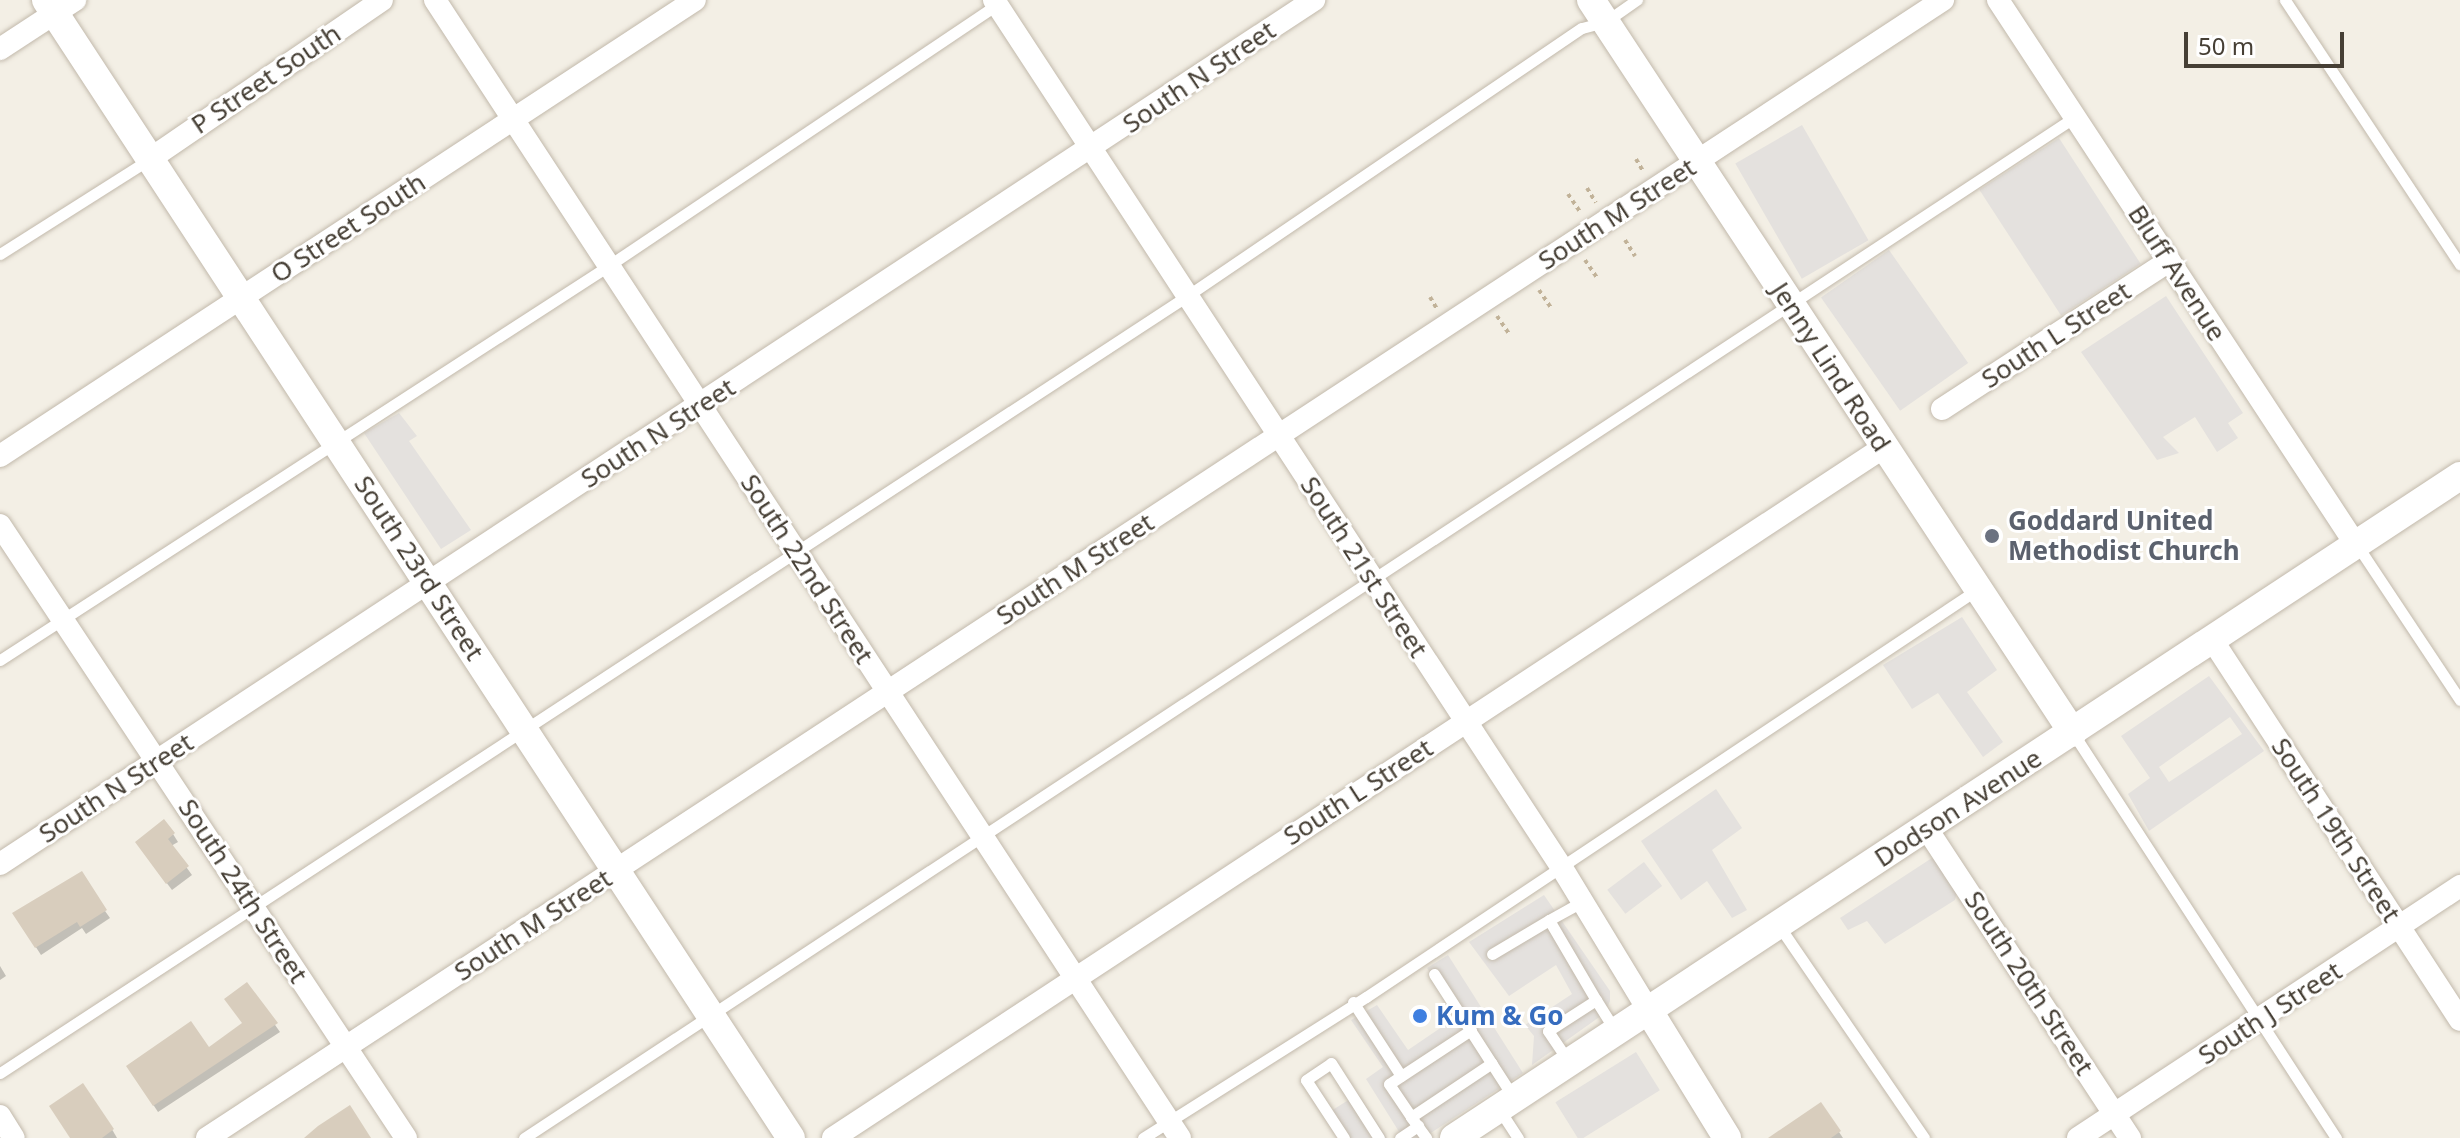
<!DOCTYPE html>
<style>
body{margin:0}
#map{position:relative;width:2460px;height:1138px;overflow:hidden;background:#f3efe5;font-family:"Noto Sans",sans-serif}
div>[style]{position:absolute}
.parking>*{inset:0;background:#e4e1de;transform-origin:0 0}
.shadow>*{inset:0;background:#0003}
.building>*{inset:0;background:#d8cdbd}
.path>*{height:4px;margin-top:-2px;transform-origin:0;background:repeating-linear-gradient(90deg,#c1b298 0 4px,transparent 0 8px)}
.roads{filter:drop-shadow(0 0 2px #c2b9ab) drop-shadow(0 0 2px #c2b9ab)}
.service>*{height:11px;margin:-5.5px;padding:0 5.5px;transform-origin:5.5px;border-radius:5.5px;background:#fff}
.minor>*{height:22px;margin:-11px;padding:0 11px;transform-origin:11px;border-radius:11px;background:#fff}
.tertiary>*{height:28px;margin:-14px;padding:0 14px;transform-origin:14px;border-radius:14px;background:#fff}
.dots>*{width:22px;height:22px;translate:-50% -50%;box-sizing:border-box;border:4px solid #fff;border-radius:50%}
span{translate:-50% -50%;white-space:nowrap;text-align:center;line-height:1.15;-webkit-text-stroke:6px #fff;paint-order:stroke}
.street-label{font-size:26px;color:#463f35}
.worship-label{font-size:26px;color:#5b616d;font-weight:700}
.left{translate:0 -50%;text-align:left}
.shop-label{font-size:26px;color:#366cbe;font-weight:700}
.scale{position:absolute;left:2184px;top:32px;width:160px;height:36px;box-sizing:border-box;border:4px solid #463f35;border-top:0;padding-left:10px;font-size:24px;line-height:28px;white-space:nowrap;color:#463f35;-webkit-text-stroke:6px #fff;paint-order:stroke}
</style>
<div id="map">
<div class="parking">
<i style="left:1802px;top:125px;width:133px;height:77px;rotate:60deg"></i>
<i style="left:2059px;top:138px;width:150px;height:95px;rotate:57deg"></i>
<i style="left:1889px;top:250px;width:138px;height:83px;rotate:55deg"></i>
<i style="clip-path:polygon(2166px 296px,2243px 413px,2228px 423px,2238px 438px,2217px 452px,2195px 417px,2163px 437px,2179px 453px,2157px 460px,2081px 352px)"></i>
<i style="clip-path:polygon(399px 413px,417px 436px,409px 441px,471px 530px,441px 549px,364px 433px)"></i>
<i style="clip-path:polygon(1962px 617px,1997px 670px,1967px 692px,2003px 742px,1983px 757px,1938px 693px,1912px 709px,1883px 665px)"></i>
<i style="clip-path:polygon(evenodd,2209px 676px,2264px 751px,2149px 831px,2128px 794px,2150px 778px,2121px 736px,2209px 676px,2230px 717px,2242px 734px,2169px 782px,2159px 767px,2230px 717px)"></i>
<i style="clip-path:polygon(1716px 789px,1742px 828px,1712px 850px,1747px 910px,1732px 918px,1707px 881px,1681px 900px,1641px 841px)"></i>
<i style="clip-path:polygon(1935px 856px,1957px 892px,1955px 900px,1885px 944px,1867px 921px,1848px 930px,1840px 918px)"></i>
<i style="left:1644px;top:862px;width:30px;height:46px;rotate:53deg"></i>
<i style="clip-path:polygon(1544px 895px,1610px 991px,1610px 1001px,1605px 1013px,1532px 1065px,1534px 1036px,1525px 1025px,1572px 994px,1556px 965px,1509px 996px,1469px 942px)"></i>
<i style="clip-path:polygon(1448px 955px,1523px 1073px,1423px 1138px,1403px 1138px,1366px 1079px,1383px 1067px,1351px 1020px,1377px 1005px,1408px 1050px,1458px 1016px,1427px 968px)"></i>
<i style="left:1636px;top:1052px;width:45px;height:95px;rotate:58deg"></i>
<i style="clip-path:polygon(1358px 1094px,1387px 1138px,1339px 1138px,1323px 1116px)"></i>
</div>
<div class="shadow">
<i style="clip-path:polygon(173px 834px,178px 842px,171px 846px,192px 875px,172px 890px,142px 850px)"></i>
<i style="clip-path:polygon(105px 911px,110px 918px,86px 934px,82px 928px,41px 955px,19px 921px)"></i>
<i style="clip-path:polygon(0 966px,6px 976px,0 980px)"></i>
<i style="clip-path:polygon(247px 985px,280px 1032px,158px 1112px,133px 1074px,208px 1050px,244px 1024px)"></i>
<i style="clip-path:polygon(82px 1086px,113px 1131px,117px 1138px,71px 1138px)"></i>
<i style="clip-path:polygon(1821px 1105px,1843px 1138px,1787px 1138px)"></i>
</div>
<div class="building">
<i style="clip-path:polygon(164px 819px,175px 833px,168px 839px,189px 866px,166px 884px,135px 842px)"></i>
<i style="clip-path:polygon(82px 871px,107px 910px,80px 927px,77px 922px,35px 948px,12px 913px)"></i>
<i style="clip-path:polygon(247px 982px,278px 1023px,153px 1106px,126px 1066px,191px 1021px,209px 1047px,242px 1023px,224px 999px)"></i>
<i style="clip-path:polygon(83px 1083px,114px 1129px,102px 1138px,70px 1138px,49px 1106px)"></i>
<i style="clip-path:polygon(1821px 1102px,1841px 1131px,1831px 1138px,1768px 1138px)"></i>
<i style="clip-path:polygon(350px 1105px,371px 1138px,304px 1138px,318px 1126px)"></i>
</div>
<div class="path">
<i style="left:1636px;top:159px;width:14px;rotate:60deg"></i>
<i style="left:1587px;top:188px;width:17px;rotate:59deg"></i>
<i style="left:1568px;top:194px;width:22px;rotate:56deg"></i>
<i style="left:1625px;top:240px;width:19px;rotate:58deg"></i>
<i style="left:1585px;top:260px;width:22px;rotate:56deg"></i>
<i style="left:1539px;top:290px;width:22px;rotate:56deg"></i>
<i style="left:1430px;top:297px;width:14px;rotate:60deg"></i>
<i style="left:1497px;top:316px;width:22px;rotate:56deg"></i>
</div>
<div class="roads">
<div class="service">
<i style="left:2285px;top:0;width:317px;rotate:56.5deg"></i>
<i style="left:0;top:254px;width:175px;rotate:-32.4deg"></i>
<i style="left:2357px;top:545px;width:186px;rotate:56.4deg"></i>
<i style="left:0;top:660px;width:724px;rotate:-32.94deg"></i>
<i style="left:608px;top:266px;width:472px;rotate:-33.9deg"></i>
<i style="left:2073px;top:733px;width:483px;rotate:57deg"></i>
<i style="left:1549px;top:920px;width:38px;rotate:-29deg"></i>
<i style="left:1779px;top:926px;width:257px;rotate:55.6deg"></i>
<i style="left:1492px;top:954px;width:66px;rotate:-30.8deg"></i>
<i style="left:1549px;top:920px;width:93px;rotate:59.6deg"></i>
<i style="left:1596px;top:1000px;width:57px;rotate:147.1deg"></i>
<i style="left:1548px;top:1031px;width:37px;rotate:56deg"></i>
<i style="left:1434px;top:974px;width:148px;rotate:57.2deg"></i>
<i style="left:1596px;top:1000px;width:38px;rotate:58deg"></i>
<i style="left:1353px;top:1002px;width:88px;rotate:57deg"></i>
<i style="left:1471px;top:1030px;width:98px;rotate:146.6deg"></i>
<i style="left:1389px;top:1084px;width:40px;rotate:56deg"></i>
<i style="left:1411px;top:1117px;width:97px;rotate:-33.7deg"></i>
<i style="left:0;top:1073px;width:1419px;rotate:-33.21deg"></i>
<i style="left:1187px;top:296px;width:477px;rotate:-34.2deg"></i>
<i style="left:1582px;top:28px;width:24px;rotate:-15deg"></i>
<i style="left:1605px;top:22px;width:39px;rotate:-35deg"></i>
<i style="left:1499px;top:1109px;width:35px;rotate:57deg"></i>
<i style="left:1411px;top:1117px;width:26px;rotate:54deg"></i>
<i style="left:524px;top:1138px;width:1857px;rotate:-33.36deg"></i>
<i style="left:1143px;top:1138px;width:264px;rotate:-32.3deg"></i>
<i style="left:1366px;top:997px;width:736px;rotate:-33.69deg"></i>
<i style="left:1344px;top:1138px;width:69px;rotate:-123.2deg"></i>
<i style="left:1306px;top:1080px;width:30px;rotate:-34deg"></i>
<i style="left:1331px;top:1063px;width:89px;rotate:57.4deg"></i>
<i style="left:1400px;top:1138px;width:22px;rotate:-34deg"></i>
</div>
<div class="minor">
<i style="left:435px;top:0;width:1360px;rotate:56.79deg"></i>
<i style="left:994px;top:0;width:1037px;rotate:56.8deg"></i>
<i style="left:1562px;top:868px;width:167px;rotate:58.7deg"></i>
<i style="left:1998px;top:0;width:652px;rotate:56.7deg"></i>
<i style="left:0;top:49px;width:90px;rotate:-33.2deg"></i>
<i style="left:150px;top:159px;width:281px;rotate:-34.4deg"></i>
<i style="left:1942px;top:409px;width:271px;rotate:-33.1deg"></i>
<i style="left:0;top:456px;width:831px;rotate:-33.27deg"></i>
<i style="left:0;top:525px;width:735px;rotate:56.48deg"></i>
<i style="left:2213px;top:641px;width:452px;rotate:56.9deg"></i>
<i style="left:1927px;top:829px;width:370px;rotate:56.7deg"></i>
<i style="left:0;top:864px;width:1573px;rotate:-33.33deg"></i>
<i style="left:0;top:1116px;width:26px;rotate:58deg"></i>
<i style="left:207px;top:1138px;width:2076px;rotate:-33.25deg"></i>
<i style="left:833px;top:1138px;width:1258px;rotate:-33.32deg"></i>
<i style="left:2078px;top:1138px;width:458px;rotate:-33.4deg"></i>
</div>
<div class="tertiary">
<i style="left:46px;top:0;width:1360px;rotate:56.79deg"></i>
<i style="left:1591px;top:0;width:877px;rotate:56.67deg"></i>
<i style="left:1649px;top:1011px;width:149px;rotate:58.4deg"></i>
<i style="left:1454px;top:1138px;width:1204px;rotate:-33.35deg"></i>
</div>
</div>
<div class="dots">
<i style="left:1992px;top:536px;background:#6b7280"></i>
<i style="left:1420px;top:1016px;background:#3f7fe0"></i>
</div>
<div class="street-label">
<span style="left:1199px;top:77px;rotate:-34deg">South N Street</span>
<span style="left:266px;top:79px;rotate:-34deg">P Street South</span>
<span style="left:1617px;top:214px;rotate:-33deg">South M Street</span>
<span style="left:348px;top:228px;rotate:-33deg">O Street South</span>
<span style="left:2177px;top:273px;rotate:57deg">Bluff Avenue</span>
<span style="left:2056px;top:335px;rotate:-33deg">South L Street</span>
<span style="left:1831px;top:367px;rotate:57deg">Jenny Lind Road</span>
<span style="left:658px;top:433px;rotate:-33deg">South N Street</span>
<span style="left:1364px;top:567px;rotate:57deg">South 21st Street</span>
<span style="left:419px;top:568px;rotate:57deg">South 23rd Street</span>
<span style="left:807px;top:569px;rotate:57deg">South 22nd Street</span>
<span style="left:1075px;top:569px;rotate:-33deg">South M Street</span>
<span style="left:116px;top:788px;rotate:-33deg">South N Street</span>
<span style="left:1358px;top:792px;rotate:-33deg">South L Street</span>
<span style="left:1958px;top:808px;rotate:-33deg">Dodson Avenue</span>
<span style="left:2336px;top:830px;rotate:57deg">South 19th Street</span>
<span style="left:243px;top:891px;rotate:57deg">South 24th Street</span>
<span style="left:533px;top:925px;rotate:-33deg">South M Street</span>
<span style="left:2029px;top:983px;rotate:57deg">South 20th Street</span>
<span style="left:2270px;top:1013px;rotate:-33deg">South J Street</span>
</div>
<div class="worship-label">
<span class="left" style="left:2008px;top:536px">Goddard United<br>Methodist Church</span>
</div>
<div class="shop-label">
<span class="left" style="left:1436px;top:1016px">Kum &amp; Go</span>
</div>
<div class="scale">50 m</div>
</div>
